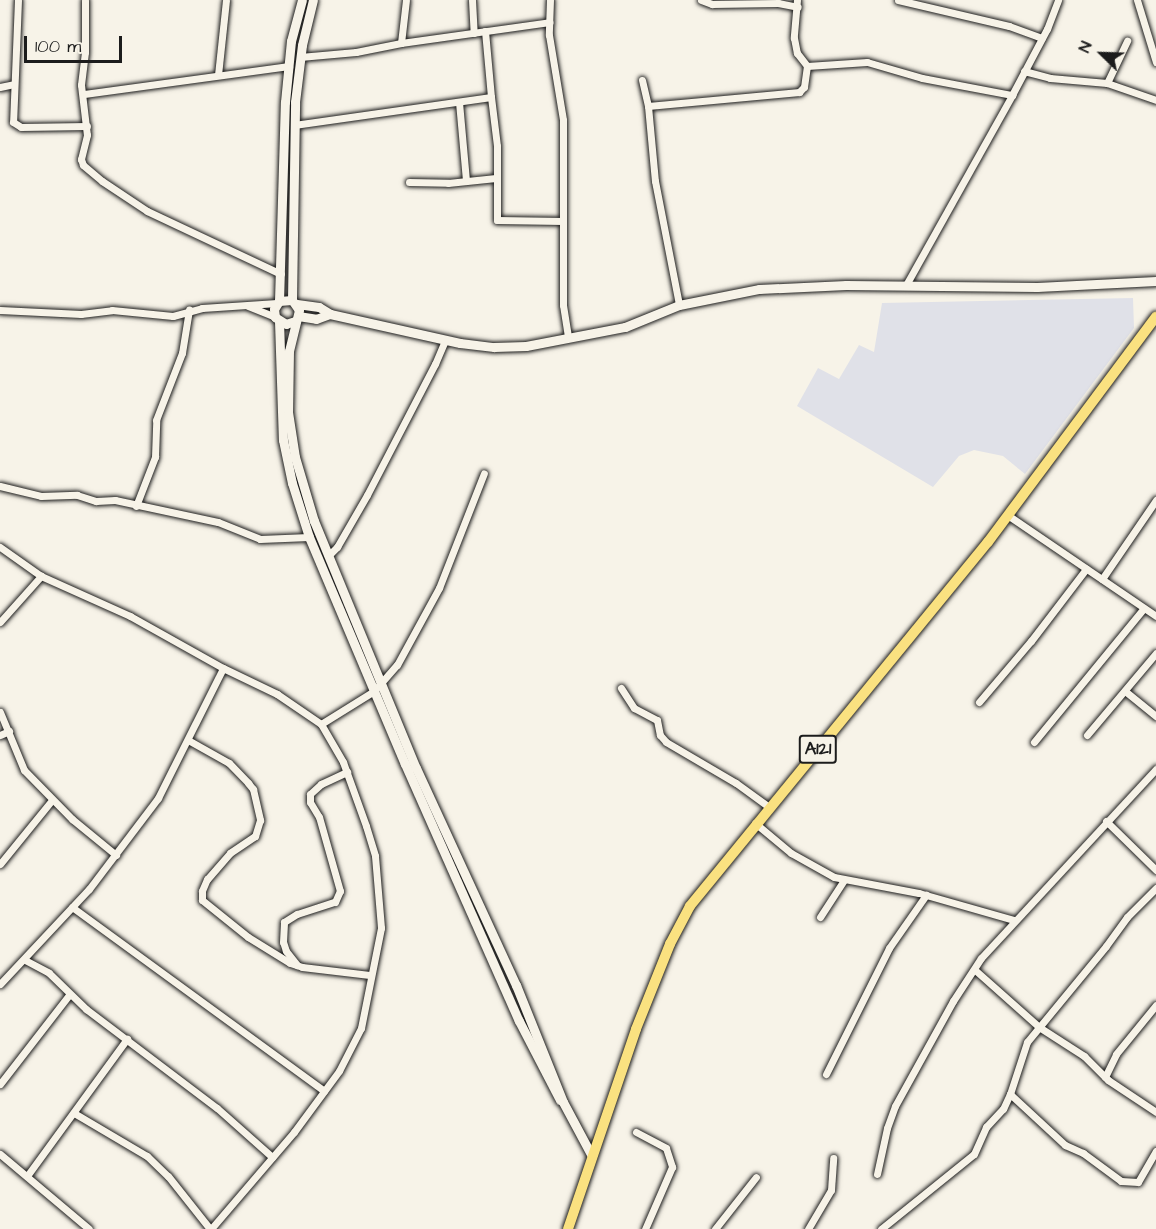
<!DOCTYPE html>
<style>
body{margin:0}
#map{position:relative;width:1156px;height:1229px;overflow:hidden;background:#f7f3e8;font-family:"Architects Daughter",sans-serif}
div>[style]{position:absolute}
.built>*{inset:0;background:#e0e1e8}
.roads{filter:drop-shadow(0 0 2px #1c1c1c) drop-shadow(0 0 2px #1c1c1c)}
.street>*{height:7px;margin:-3.5px;padding:0 3.5px;transform-origin:3.5px;border-radius:3.5px;background:#f7f3e8}
.secondary>*{height:9px;margin:-4.5px;padding:0 4.5px;transform-origin:4.5px;border-radius:4.5px;background:#f7f3e8}
.primary>*{height:10px;margin:-5px;padding:0 5px;transform-origin:5px;border-radius:5px;background:#fae180}
span{translate:-50% -50%;white-space:nowrap;text-align:center;line-height:1.15;-webkit-text-stroke:4.5px #f7f3e8;paint-order:stroke}
.shield-label span{padding:2px 4px;background:#f7f3e8;border:2px solid;border-radius:4px;-webkit-text-stroke-width:0}
.shield-label{font-size:18px;color:#1c1c1c;font-weight:700}
.north{position:absolute;left:1072px;top:24px;width:60px;height:60px;-webkit-text-stroke:4px #f7f3e8;paint-order:stroke;rotate:293deg;font-size:16px;font-weight:700;line-height:24px;text-align:center;color:#1c1c1c}
.north::after{content:'';display:block;margin:auto;width:21px;height:27px;background:#1c1c1c;clip-path:polygon(50% 0,100% 100%,50% 72%,0 100%)}
.scale{position:absolute;left:24px;top:36px;width:98px;height:27px;box-sizing:border-box;border:3px solid #1c1c1c;border-top:0;padding-left:8px;font-size:18px;line-height:21px;white-space:nowrap;color:#1c1c1c;-webkit-text-stroke:4px #f7f3e8;paint-order:stroke}
</style>
<div id="map">
<div class="built">
<i style="clip-path:polygon(1133px 298px,1134px 328px,1025px 474px,1003px 456px,974px 450px,959px 456px,933px 487px,797px 406px,818px 368px,839px 379px,859px 345px,874px 352px,882px 303px)"></i>
</div>
<div class="roads">
<div class="street">
<i style="left:18px;top:0;width:122px;rotate:92.3deg"></i>
<i style="left:13px;top:122px;width:9px;rotate:32deg"></i>
<i style="left:21px;top:127px;width:66px;rotate:-0.9deg"></i>
<i style="left:85px;top:0;width:52px;rotate:90deg"></i>
<i style="left:85px;top:52px;width:33px;rotate:97deg"></i>
<i style="left:81px;top:85px;width:50px;rotate:83.2deg"></i>
<i style="left:87px;top:135px;width:25px;rotate:104deg"></i>
<i style="left:81px;top:159px;width:6px;rotate:72deg"></i>
<i style="left:83px;top:165px;width:25px;rotate:40deg"></i>
<i style="left:102px;top:181px;width:54px;rotate:33.7deg"></i>
<i style="left:147px;top:211px;width:148px;rotate:25.2deg"></i>
<i style="left:472px;top:0;width:33px;rotate:87deg"></i>
<i style="left:550px;top:0;width:35px;rotate:92deg"></i>
<i style="left:549px;top:35px;width:86px;rotate:80.6deg"></i>
<i style="left:563px;top:120px;width:185px;rotate:90deg"></i>
<i style="left:563px;top:305px;width:31px;rotate:81deg"></i>
<i style="left:701px;top:0;width:12px;rotate:20deg"></i>
<i style="left:712px;top:4px;width:66px;rotate:-0.9deg"></i>
<i style="left:778px;top:3px;width:20px;rotate:11deg"></i>
<i style="left:797px;top:0;width:38px;rotate:95deg"></i>
<i style="left:794px;top:38px;width:15px;rotate:79deg"></i>
<i style="left:797px;top:53px;width:16px;rotate:52deg"></i>
<i style="left:898px;top:0;width:114px;rotate:13.2deg"></i>
<i style="left:1009px;top:26px;width:35px;rotate:20deg"></i>
<i style="left:1137px;top:0;width:65px;rotate:73deg"></i>
<i style="left:485px;top:31px;width:66px;rotate:84.8deg"></i>
<i style="left:401px;top:43px;width:43px;rotate:-83.4deg"></i>
<i style="left:300px;top:57px;width:56px;rotate:-5.1deg"></i>
<i style="left:356px;top:52px;width:46px;rotate:-11.3deg"></i>
<i style="left:401px;top:43px;width:150px;rotate:-8deg"></i>
<i style="left:807px;top:66px;width:60px;rotate:-3.8deg"></i>
<i style="left:867px;top:62px;width:57px;rotate:16.2deg"></i>
<i style="left:922px;top:78px;width:92px;rotate:10.7deg"></i>
<i style="left:1024px;top:71px;width:27px;rotate:15deg"></i>
<i style="left:1050px;top:78px;width:57px;rotate:5deg"></i>
<i style="left:1107px;top:83px;width:52px;rotate:19.1deg"></i>
<i style="left:218px;top:75px;width:75px;rotate:-83.9deg"></i>
<i style="left:642px;top:80px;width:27px;rotate:77deg"></i>
<i style="left:648px;top:106px;width:75px;rotate:84.7deg"></i>
<i style="left:655px;top:181px;width:126px;rotate:79deg"></i>
<i style="left:1107px;top:83px;width:47px;rotate:-64.5deg"></i>
<i style="left:0;top:87px;width:14px;rotate:-12deg"></i>
<i style="left:84px;top:94px;width:207px;rotate:-7.8deg"></i>
<i style="left:459px;top:102px;width:79px;rotate:84.9deg"></i>
<i style="left:648px;top:106px;width:152px;rotate:-5.3deg"></i>
<i style="left:799px;top:92px;width:7px;rotate:-45deg"></i>
<i style="left:804px;top:87px;width:21px;rotate:-82deg"></i>
<i style="left:294px;top:125px;width:199px;rotate:-8.1deg"></i>
<i style="left:491px;top:97px;width:49px;rotate:83deg"></i>
<i style="left:497px;top:146px;width:74px;rotate:90deg"></i>
<i style="left:497px;top:220px;width:66px;rotate:0.9deg"></i>
<i style="left:409px;top:182px;width:39px;rotate:1deg"></i>
<i style="left:448px;top:183px;width:48px;rotate:-5.9deg"></i>
<i style="left:906px;top:285px;width:218px;rotate:-60.8deg"></i>
<i style="left:1012px;top:95px;width:75px;rotate:-62.1deg"></i>
<i style="left:1047px;top:29px;width:31px;rotate:-69deg"></i>
<i style="left:248px;top:306px;width:29px;rotate:22deg"></i>
<i style="left:0;top:310px;width:81px;rotate:2.8deg"></i>
<i style="left:81px;top:314px;width:31px;rotate:-7deg"></i>
<i style="left:112px;top:310px;width:61px;rotate:5.6deg"></i>
<i style="left:173px;top:316px;width:30px;rotate:-15deg"></i>
<i style="left:202px;top:308px;width:75px;rotate:-3.8deg"></i>
<i style="left:0;top:486px;width:42px;rotate:13.7deg"></i>
<i style="left:41px;top:496px;width:36px;rotate:-2deg"></i>
<i style="left:77px;top:495px;width:20px;rotate:18deg"></i>
<i style="left:96px;top:501px;width:19px;rotate:-3deg"></i>
<i style="left:115px;top:500px;width:105px;rotate:12.1deg"></i>
<i style="left:218px;top:522px;width:45px;rotate:22deg"></i>
<i style="left:260px;top:539px;width:49px;rotate:-2.3deg"></i>
<i style="left:136px;top:506px;width:53px;rotate:-68.8deg"></i>
<i style="left:155px;top:457px;width:37px;rotate:-88deg"></i>
<i style="left:156px;top:420px;width:72px;rotate:-68.8deg"></i>
<i style="left:182px;top:353px;width:44px;rotate:-80.8deg"></i>
<i style="left:1009px;top:516px;width:178px;rotate:34.2deg"></i>
<i style="left:0;top:547px;width:50px;rotate:35.3deg"></i>
<i style="left:41px;top:576px;width:98px;rotate:24.2deg"></i>
<i style="left:130px;top:616px;width:107px;rotate:29.2deg"></i>
<i style="left:223px;top:668px;width:60px;rotate:25.7deg"></i>
<i style="left:277px;top:694px;width:53px;rotate:34.3deg"></i>
<i style="left:321px;top:724px;width:44px;rotate:59.9deg"></i>
<i style="left:343px;top:762px;width:68px;rotate:70.2deg"></i>
<i style="left:366px;top:826px;width:31px;rotate:73deg"></i>
<i style="left:375px;top:856px;width:72px;rotate:85.2deg"></i>
<i style="left:381px;top:928px;width:102px;rotate:101.3deg"></i>
<i style="left:361px;top:1028px;width:48px;rotate:117.1deg"></i>
<i style="left:339px;top:1071px;width:76px;rotate:126.4deg"></i>
<i style="left:294px;top:1132px;width:128px;rotate:130.6deg"></i>
<i style="left:328px;top:556px;width:13px;rotate:-45deg"></i>
<i style="left:337px;top:547px;width:60px;rotate:-60deg"></i>
<i style="left:367px;top:495px;width:148px;rotate:-62.6deg"></i>
<i style="left:435px;top:364px;width:26px;rotate:-67deg"></i>
<i style="left:1102px;top:579px;width:96px;rotate:-55.6deg"></i>
<i style="left:0;top:622px;width:62px;rotate:-48.3deg"></i>
<i style="left:621px;top:688px;width:24px;rotate:57deg"></i>
<i style="left:634px;top:708px;width:26px;rotate:28deg"></i>
<i style="left:657px;top:720px;width:15px;rotate:79deg"></i>
<i style="left:660px;top:735px;width:9px;rotate:49deg"></i>
<i style="left:666px;top:742px;width:81px;rotate:30.4deg"></i>
<i style="left:736px;top:783px;width:41px;rotate:36deg"></i>
<i style="left:1125px;top:691px;width:40px;rotate:39deg"></i>
<i style="left:979px;top:702px;width:80px;rotate:-49.6deg"></i>
<i style="left:1031px;top:641px;width:91px;rotate:-52.6deg"></i>
<i style="left:0;top:712px;width:63px;rotate:67.5deg"></i>
<i style="left:24px;top:770px;width:69px;rotate:45.6deg"></i>
<i style="left:72px;top:819px;width:57px;rotate:39.3deg"></i>
<i style="left:321px;top:724px;width:62px;rotate:-31.9deg"></i>
<i style="left:374px;top:691px;width:35px;rotate:-49deg"></i>
<i style="left:397px;top:665px;width:88px;rotate:-61.4deg"></i>
<i style="left:439px;top:588px;width:123px;rotate:-68.6deg"></i>
<i style="left:0;top:735px;width:10px;rotate:-24deg"></i>
<i style="left:1087px;top:735px;width:107px;rotate:-49.9deg"></i>
<i style="left:188px;top:740px;width:47px;rotate:29.3deg"></i>
<i style="left:229px;top:763px;width:28px;rotate:46deg"></i>
<i style="left:248px;top:783px;width:8px;rotate:50deg"></i>
<i style="left:253px;top:789px;width:32px;rotate:77deg"></i>
<i style="left:260px;top:820px;width:17px;rotate:107deg"></i>
<i style="left:255px;top:836px;width:30px;rotate:146deg"></i>
<i style="left:230px;top:853px;width:35px;rotate:131deg"></i>
<i style="left:207px;top:879px;width:13px;rotate:113deg"></i>
<i style="left:202px;top:891px;width:9px;rotate:90deg"></i>
<i style="left:202px;top:900px;width:59px;rotate:38.8deg"></i>
<i style="left:248px;top:937px;width:49px;rotate:31.8deg"></i>
<i style="left:290px;top:963px;width:13px;rotate:18deg"></i>
<i style="left:302px;top:967px;width:68px;rotate:6.7deg"></i>
<i style="left:1034px;top:742px;width:173px;rotate:-50.6deg"></i>
<i style="left:1106px;top:821px;width:70px;rotate:44.4deg"></i>
<i style="left:755px;top:823px;width:47px;rotate:39.8deg"></i>
<i style="left:791px;top:853px;width:49px;rotate:29.2deg"></i>
<i style="left:834px;top:877px;width:86px;rotate:10.7deg"></i>
<i style="left:919px;top:893px;width:99px;rotate:15.9deg"></i>
<i style="left:0;top:864px;width:82px;rotate:-50.9deg"></i>
<i style="left:72px;top:907px;width:312px;rotate:36.1deg"></i>
<i style="left:820px;top:917px;width:44px;rotate:-57deg"></i>
<i style="left:25px;top:960px;width:27px;rotate:28deg"></i>
<i style="left:49px;top:973px;width:52px;rotate:44.2deg"></i>
<i style="left:86px;top:1009px;width:164px;rotate:37.1deg"></i>
<i style="left:217px;top:1108px;width:74px;rotate:41.7deg"></i>
<i style="left:297px;top:965px;width:18px;rotate:-128deg"></i>
<i style="left:286px;top:951px;width:9px;rotate:-108deg"></i>
<i style="left:283px;top:942px;width:20px;rotate:-87deg"></i>
<i style="left:284px;top:922px;width:15px;rotate:-32deg"></i>
<i style="left:297px;top:914px;width:40px;rotate:-18deg"></i>
<i style="left:335px;top:902px;width:12px;rotate:-66deg"></i>
<i style="left:340px;top:891px;width:77px;rotate:-105.8deg"></i>
<i style="left:319px;top:817px;width:17px;rotate:-121deg"></i>
<i style="left:310px;top:802px;width:8px;rotate:-90deg"></i>
<i style="left:310px;top:794px;width:15px;rotate:-42deg"></i>
<i style="left:321px;top:784px;width:29px;rotate:-25deg"></i>
<i style="left:975px;top:970px;width:86px;rotate:41.7deg"></i>
<i style="left:1039px;top:1027px;width:54px;rotate:32.8deg"></i>
<i style="left:1084px;top:1056px;width:34px;rotate:45deg"></i>
<i style="left:1108px;top:1080px;width:58px;rotate:33.7deg"></i>
<i style="left:0;top:984px;width:130px;rotate:-46.9deg"></i>
<i style="left:89px;top:889px;width:114px;rotate:-52.8deg"></i>
<i style="left:158px;top:798px;width:145px;rotate:-63.4deg"></i>
<i style="left:826px;top:1074px;width:141px;rotate:-63.4deg"></i>
<i style="left:889px;top:948px;width:65px;rotate:-55.1deg"></i>
<i style="left:1105px;top:1077px;width:25px;rotate:-64deg"></i>
<i style="left:1116px;top:1054px;width:63px;rotate:-50.8deg"></i>
<i style="left:0;top:1084px;width:113px;rotate:-52.2deg"></i>
<i style="left:1010px;top:1094px;width:75px;rotate:42.8deg"></i>
<i style="left:1065px;top:1145px;width:20px;rotate:24deg"></i>
<i style="left:1083px;top:1153px;width:47px;rotate:36.4deg"></i>
<i style="left:1121px;top:1181px;width:17px;rotate:3deg"></i>
<i style="left:1138px;top:1182px;width:36px;rotate:-60deg"></i>
<i style="left:74px;top:1113px;width:85px;rotate:30.5deg"></i>
<i style="left:147px;top:1156px;width:29px;rotate:44deg"></i>
<i style="left:168px;top:1176px;width:68px;rotate:51.6deg"></i>
<i style="left:636px;top:1132px;width:34px;rotate:28deg"></i>
<i style="left:666px;top:1148px;width:20px;rotate:72deg"></i>
<i style="left:672px;top:1167px;width:68px;rotate:113.5deg"></i>
<i style="left:0;top:1154px;width:116px;rotate:40.1deg"></i>
<i style="left:877px;top:1174px;width:47px;rotate:-77.7deg"></i>
<i style="left:887px;top:1128px;width:23px;rotate:-70deg"></i>
<i style="left:895px;top:1106px;width:120px;rotate:-61.1deg"></i>
<i style="left:953px;top:1001px;width:51px;rotate:-56.9deg"></i>
<i style="left:981px;top:958px;width:258px;rotate:-47.2deg"></i>
<i style="left:27px;top:1176px;width:170px;rotate:-53.9deg"></i>
<i style="left:715px;top:1229px;width:66px;rotate:-51.7deg"></i>
<i style="left:808px;top:1229px;width:45px;rotate:-59.5deg"></i>
<i style="left:831px;top:1190px;width:32px;rotate:-86deg"></i>
<i style="left:881px;top:1229px;width:119px;rotate:-38.9deg"></i>
<i style="left:974px;top:1154px;width:30px;rotate:-66deg"></i>
<i style="left:986px;top:1127px;width:25px;rotate:-47deg"></i>
<i style="left:1003px;top:1109px;width:17px;rotate:-65deg"></i>
<i style="left:1010px;top:1094px;width:55px;rotate:-71.9deg"></i>
<i style="left:1027px;top:1042px;width:124px;rotate:-50.5deg"></i>
<i style="left:1106px;top:946px;width:36px;rotate:-54deg"></i>
<i style="left:1127px;top:917px;width:41px;rotate:-45deg"></i>
</div>
<div class="secondary">
<i style="left:292px;top:300px;width:198px;rotate:-89.1deg"></i>
<i style="left:295px;top:102px;width:57px;rotate:-83deg"></i>
<i style="left:302px;top:45px;width:46px;rotate:-76.3deg"></i>
<i style="left:279px;top:301px;width:199px;rotate:-88.3deg"></i>
<i style="left:285px;top:102px;width:61px;rotate:-84.4deg"></i>
<i style="left:291px;top:41px;width:42px;rotate:-75deg"></i>
<i style="left:297px;top:304px;width:22px;rotate:8deg"></i>
<i style="left:319px;top:307px;width:13px;rotate:32deg"></i>
<i style="left:330px;top:314px;width:133px;rotate:12.6deg"></i>
<i style="left:460px;top:343px;width:34px;rotate:7deg"></i>
<i style="left:494px;top:347px;width:32px;rotate:-2deg"></i>
<i style="left:526px;top:346px;width:101px;rotate:-10.9deg"></i>
<i style="left:625px;top:327px;width:58px;rotate:-22.2deg"></i>
<i style="left:679px;top:305px;width:82px;rotate:-11.3deg"></i>
<i style="left:759px;top:289px;width:87px;rotate:-2.6deg"></i>
<i style="left:846px;top:285px;width:191px;rotate:0.6deg"></i>
<i style="left:1037px;top:287px;width:119px;rotate:-2.9deg"></i>
<i style="left:298px;top:316px;width:18px;rotate:9deg"></i>
<i style="left:316px;top:319px;width:15px;rotate:-20deg"></i>
<i style="left:279px;top:321px;width:119px;rotate:88.1deg"></i>
<i style="left:283px;top:440px;width:44px;rotate:78.2deg"></i>
<i style="left:292px;top:483px;width:57px;rotate:72.5deg"></i>
<i style="left:309px;top:537px;width:246px;rotate:67.1deg"></i>
<i style="left:405px;top:764px;width:281px;rotate:66.1deg"></i>
<i style="left:519px;top:1021px;width:89px;rotate:62.6deg"></i>
<i style="left:295px;top:321px;width:9px;rotate:162deg"></i>
<i style="left:286px;top:324px;width:13px;rotate:-148deg"></i>
<i style="left:275px;top:317px;width:8px;rotate:-97deg"></i>
<i style="left:274px;top:309px;width:9px;rotate:-58deg"></i>
<i style="left:279px;top:301px;width:13px;rotate:-4deg"></i>
<i style="left:292px;top:300px;width:12px;rotate:55deg"></i>
<i style="left:299px;top:310px;width:42px;rotate:103.7deg"></i>
<i style="left:289px;top:351px;width:61px;rotate:90.9deg"></i>
<i style="left:288px;top:412px;width:46px;rotate:81.2deg"></i>
<i style="left:295px;top:457px;width:67px;rotate:73.5deg"></i>
<i style="left:314px;top:521px;width:267px;rotate:67.6deg"></i>
<i style="left:416px;top:768px;width:239px;rotate:65.3deg"></i>
<i style="left:516px;top:985px;width:126px;rotate:68.1deg"></i>
<i style="left:563px;top:1102px;width:61px;rotate:61.8deg"></i>
</div>
<div class="primary">
<i style="left:568px;top:1229px;width:211px;rotate:-71.2deg"></i>
<i style="left:636px;top:1029px;width:92px;rotate:-68.2deg"></i>
<i style="left:670px;top:944px;width:43px;rotate:-62.2deg"></i>
<i style="left:690px;top:906px;width:470px;rotate:-50.7deg"></i>
<i style="left:988px;top:542px;width:281px;rotate:-53.3deg"></i>
</div>
</div>
<div class="shield-label">
<span style="left:818px;top:749px">A121</span>
</div>
<div class="north">N</div>
<div class="scale">100 m</div>
</div>
